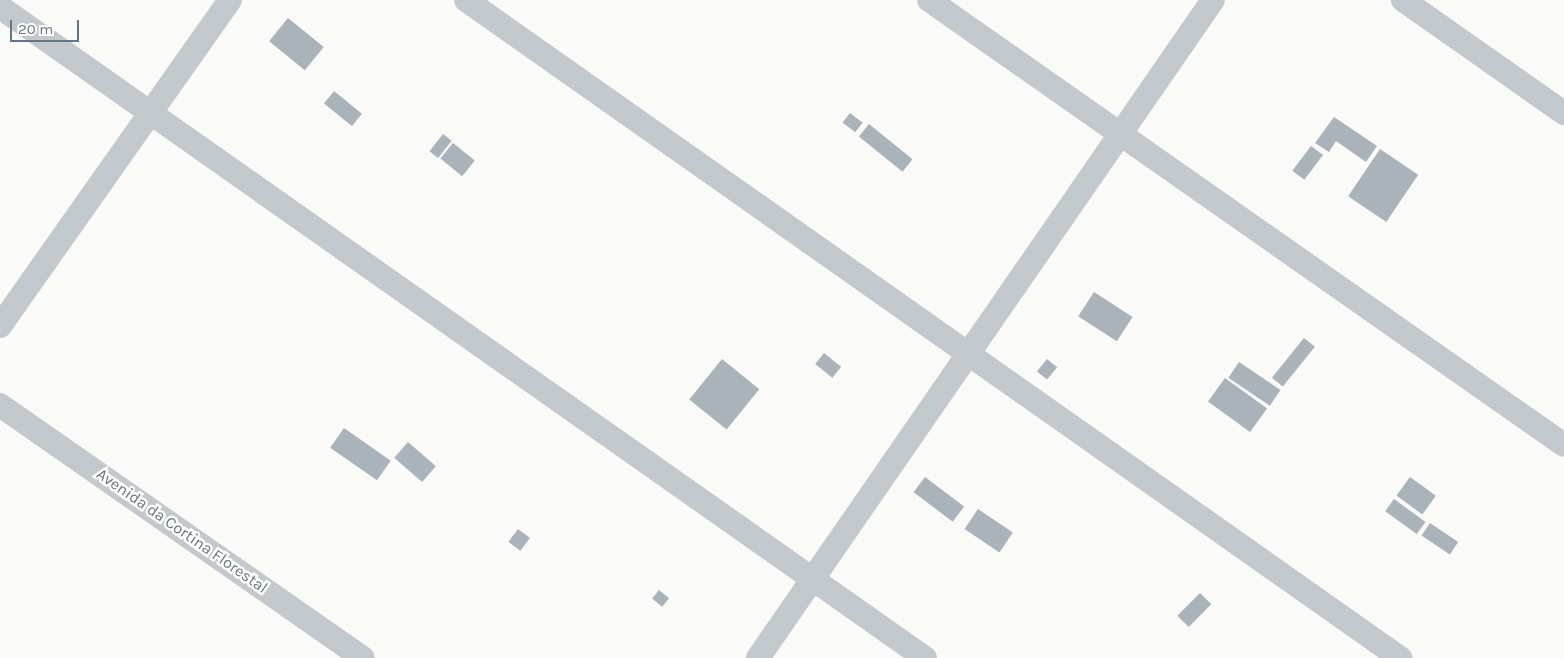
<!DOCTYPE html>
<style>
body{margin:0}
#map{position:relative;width:1564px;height:658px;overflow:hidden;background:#fafaf8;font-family:Karla,sans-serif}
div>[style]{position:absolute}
.building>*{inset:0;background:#aab3b9;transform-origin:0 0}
.minor>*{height:24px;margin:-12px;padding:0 12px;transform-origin:12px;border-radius:12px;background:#c3c8cc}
span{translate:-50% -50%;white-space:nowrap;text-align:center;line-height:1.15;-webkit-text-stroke:5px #fff;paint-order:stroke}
.street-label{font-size:16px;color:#657683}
.scale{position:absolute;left:10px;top:20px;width:69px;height:22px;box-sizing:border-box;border:2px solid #657683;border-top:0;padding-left:6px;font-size:15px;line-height:18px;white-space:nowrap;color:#657683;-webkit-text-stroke:4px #fff;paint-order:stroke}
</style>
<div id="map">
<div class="building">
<i style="left:288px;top:18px;width:46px;height:30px;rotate:39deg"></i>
<i style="left:334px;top:91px;width:36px;height:16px;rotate:39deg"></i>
<i style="left:850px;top:113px;width:16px;height:12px;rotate:38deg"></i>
<i style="clip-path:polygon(1334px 117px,1377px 146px,1366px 162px,1336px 141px,1329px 152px,1315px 143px)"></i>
<i style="left:869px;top:124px;width:56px;height:16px;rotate:39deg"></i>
<i style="left:443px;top:134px;width:11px;height:22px;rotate:38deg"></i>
<i style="left:453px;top:143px;width:28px;height:20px;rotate:39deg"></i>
<i style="left:1311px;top:146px;width:15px;height:31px;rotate:37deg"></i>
<i style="left:1380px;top:149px;width:46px;height:57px;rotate:34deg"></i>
<i style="left:1094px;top:292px;width:46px;height:29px;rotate:33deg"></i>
<i style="left:1304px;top:338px;width:14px;height:51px;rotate:39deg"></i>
<i style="left:824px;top:353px;width:22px;height:14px;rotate:39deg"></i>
<i style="left:722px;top:359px;width:48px;height:52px;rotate:39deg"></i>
<i style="left:1047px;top:359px;width:13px;height:16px;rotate:39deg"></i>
<i style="left:1239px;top:362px;width:50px;height:19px;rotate:34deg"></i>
<i style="left:1225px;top:378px;width:52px;height:29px;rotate:36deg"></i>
<i style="left:344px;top:428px;width:57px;height:24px;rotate:35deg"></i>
<i style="left:408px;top:442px;width:37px;height:21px;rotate:41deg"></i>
<i style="left:925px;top:477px;width:49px;height:19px;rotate:37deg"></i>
<i style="left:1410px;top:477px;width:32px;height:23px;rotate:36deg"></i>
<i style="left:1394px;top:499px;width:39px;height:15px;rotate:36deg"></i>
<i style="left:978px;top:509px;width:42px;height:24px;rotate:34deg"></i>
<i style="left:1430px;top:523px;width:34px;height:15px;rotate:34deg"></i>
<i style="left:518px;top:529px;width:15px;height:16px;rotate:37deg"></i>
<i style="left:659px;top:590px;width:13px;height:11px;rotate:39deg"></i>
<i style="left:1200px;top:593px;width:16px;height:32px;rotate:45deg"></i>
</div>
<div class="minor">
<i style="left:466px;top:0;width:1143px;rotate:35.16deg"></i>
<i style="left:929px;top:0;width:775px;rotate:35.02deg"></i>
<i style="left:1403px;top:0;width:197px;rotate:35.1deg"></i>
<i style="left:0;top:7px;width:1131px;rotate:35.14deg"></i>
<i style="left:0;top:326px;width:399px;rotate:-54.8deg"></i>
<i style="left:0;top:405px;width:442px;rotate:34.9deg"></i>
<i style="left:758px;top:658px;width:800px;rotate:-55.34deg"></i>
</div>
<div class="street-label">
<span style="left:182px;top:531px;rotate:35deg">Avenida da Cortina Florestal</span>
</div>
<div class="scale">20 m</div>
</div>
